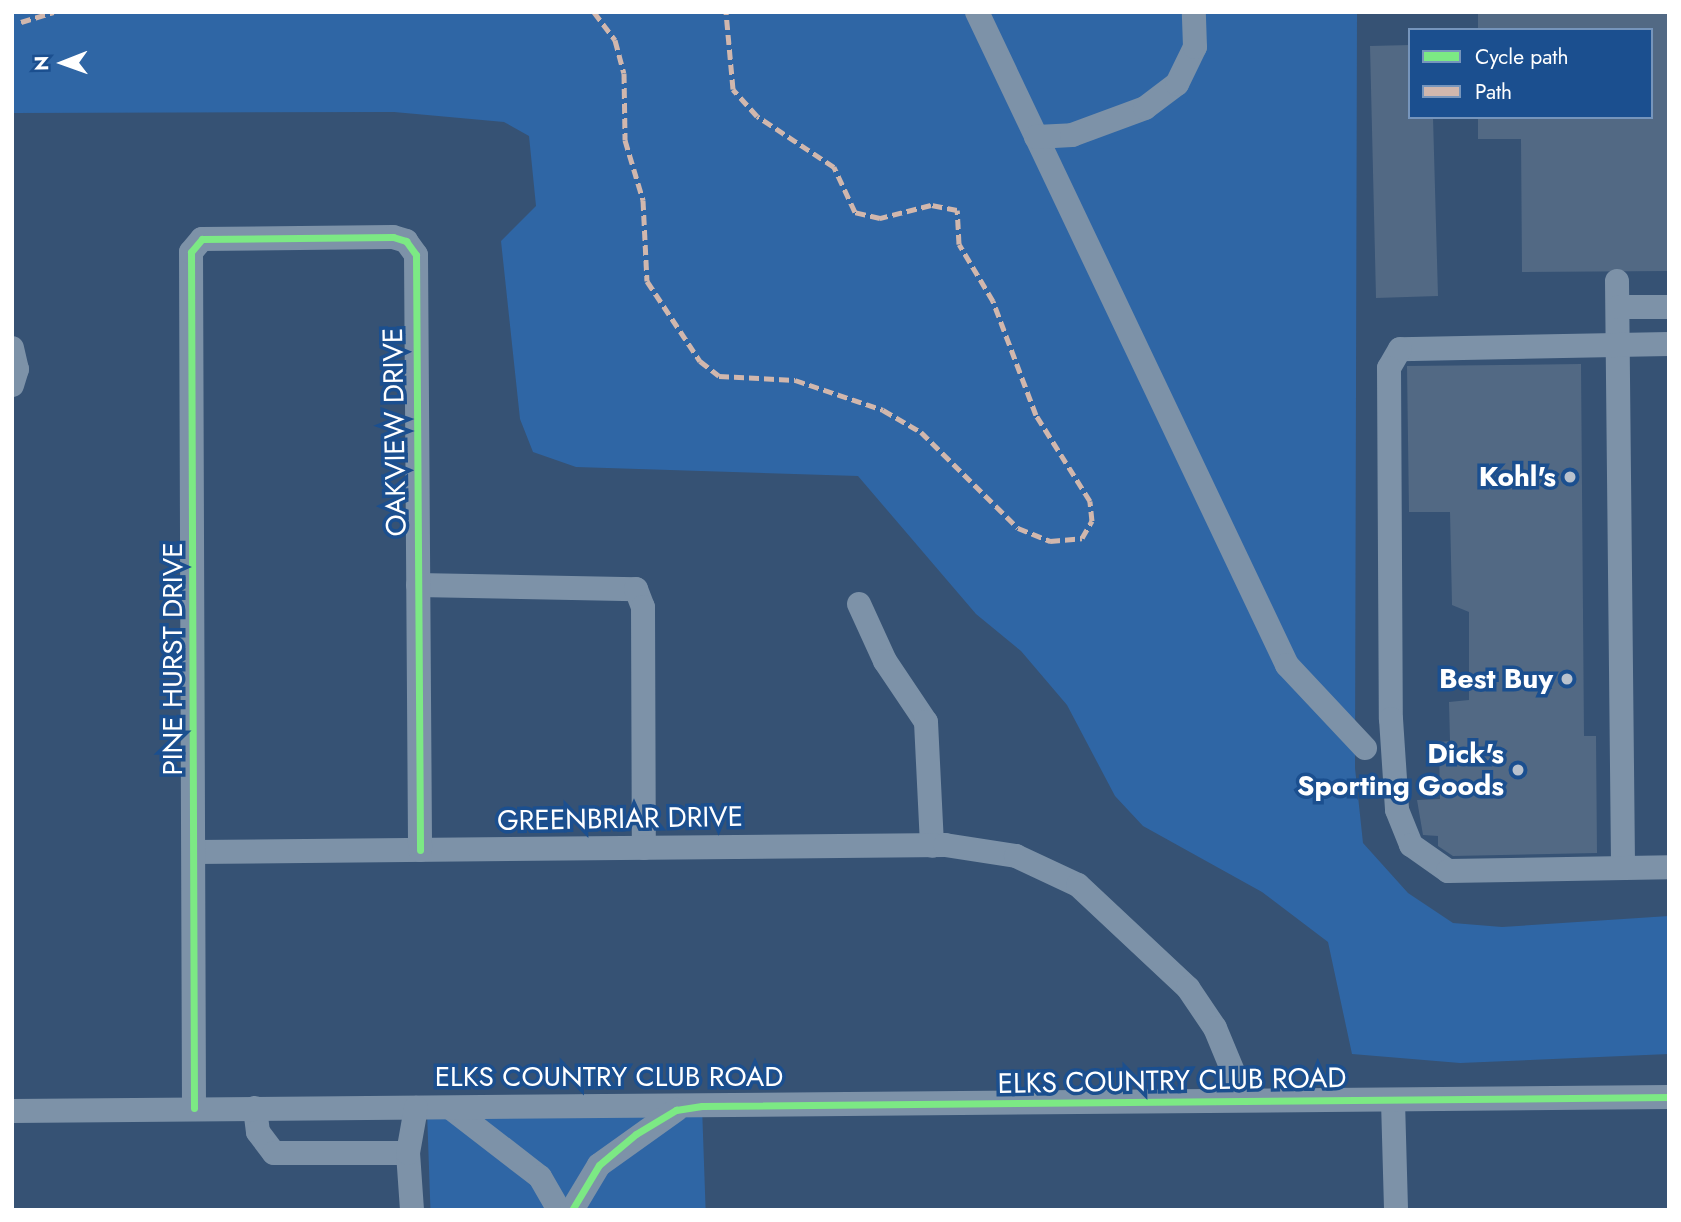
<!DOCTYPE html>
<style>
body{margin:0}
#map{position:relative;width:1681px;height:1222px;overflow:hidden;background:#365274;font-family:Jost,sans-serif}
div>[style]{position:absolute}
.green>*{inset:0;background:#2f66a5;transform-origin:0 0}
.building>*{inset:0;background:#526984}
.minor>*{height:24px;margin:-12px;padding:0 12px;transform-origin:12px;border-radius:12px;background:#7d92a8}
.quiet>*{height:5px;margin-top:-2.5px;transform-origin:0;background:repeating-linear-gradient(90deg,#d1b7ad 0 10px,transparent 0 15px)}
.cycleway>*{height:7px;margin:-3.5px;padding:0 3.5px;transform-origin:3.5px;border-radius:3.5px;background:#7ce984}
.dots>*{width:19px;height:19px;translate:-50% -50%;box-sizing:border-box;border:4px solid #1b4f8f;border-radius:50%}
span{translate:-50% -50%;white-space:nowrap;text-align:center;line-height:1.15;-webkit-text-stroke:7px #1b4f8f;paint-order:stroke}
.street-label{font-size:28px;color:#fff}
.poi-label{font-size:28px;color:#fff;font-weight:700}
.right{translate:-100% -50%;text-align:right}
.frame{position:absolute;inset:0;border:14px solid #fff;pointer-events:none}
.legend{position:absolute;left:1408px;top:28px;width:245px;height:91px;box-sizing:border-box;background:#1b4f8f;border:2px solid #7695bc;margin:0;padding:9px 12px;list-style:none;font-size:21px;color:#fff}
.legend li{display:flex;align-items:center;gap:14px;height:35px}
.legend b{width:35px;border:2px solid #7695bc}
.north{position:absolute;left:28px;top:28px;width:70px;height:70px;-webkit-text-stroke:5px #1b4f8f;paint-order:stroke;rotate:269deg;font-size:19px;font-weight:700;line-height:28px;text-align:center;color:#fff}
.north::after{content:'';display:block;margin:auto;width:24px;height:32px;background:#fff;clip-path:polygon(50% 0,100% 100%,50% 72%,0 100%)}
</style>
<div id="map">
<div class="green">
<i style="clip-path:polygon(12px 12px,1357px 12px,1355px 768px,1363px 843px,1408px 893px,1453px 923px,1502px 927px,1669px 916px,1669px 1054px,1460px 1063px,1352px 1054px,1328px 942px,1262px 892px,1143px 826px,1115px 796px,1067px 705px,1021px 651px,976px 614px,858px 476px,576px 467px,533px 452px,520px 419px,501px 241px,536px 206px,529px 136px,504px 122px,394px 112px,12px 113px)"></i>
<i style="left:702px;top:1106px;width:104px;height:275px;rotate:88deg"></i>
</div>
<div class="building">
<i style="clip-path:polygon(1478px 12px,1669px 12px,1669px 271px,1522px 272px,1521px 139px,1478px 139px,1478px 117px,1651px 117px,1651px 30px,1478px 30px)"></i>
<i style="clip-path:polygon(1410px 45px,1410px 117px,1433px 117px,1438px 296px,1376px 298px,1370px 46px)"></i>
<i style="clip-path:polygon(1581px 364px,1584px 736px,1596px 736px,1597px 853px,1453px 856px,1438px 846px,1438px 836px,1423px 835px,1417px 800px,1440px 799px,1439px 742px,1450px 741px,1449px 702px,1469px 700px,1469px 612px,1452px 605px,1450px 512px,1409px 512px,1407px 366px)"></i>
</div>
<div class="minor">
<i style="left:977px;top:12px;width:723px;rotate:64.6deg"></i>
<i style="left:1287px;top:665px;width:114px;rotate:46.8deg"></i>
<i style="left:1036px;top:137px;width:36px;rotate:-3deg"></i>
<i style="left:1072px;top:135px;width:78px;rotate:-20.3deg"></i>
<i style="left:1145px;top:108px;width:40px;rotate:-37deg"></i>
<i style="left:1177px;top:84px;width:41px;rotate:-64.1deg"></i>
<i style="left:1195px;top:47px;width:35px;rotate:-92deg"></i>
<i style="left:1617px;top:281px;width:587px;rotate:89.41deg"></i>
<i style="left:1619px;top:307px;width:50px"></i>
<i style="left:1669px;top:344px;width:269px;rotate:178.9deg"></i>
<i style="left:1400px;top:349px;width:22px;rotate:120deg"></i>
<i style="left:1389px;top:368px;width:351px;rotate:89.7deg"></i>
<i style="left:1391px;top:719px;width:91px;rotate:86.2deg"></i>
<i style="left:1397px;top:810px;width:38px;rotate:68deg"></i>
<i style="left:1411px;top:845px;width:45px;rotate:35.1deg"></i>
<i style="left:1448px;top:871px;width:221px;rotate:-1deg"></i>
<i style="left:12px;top:348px;width:22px;rotate:77deg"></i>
<i style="left:17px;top:369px;width:17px;rotate:107deg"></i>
<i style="left:418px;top:585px;width:218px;rotate:1.1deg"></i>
<i style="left:636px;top:589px;width:19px;rotate:69deg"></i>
<i style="left:643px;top:607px;width:241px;rotate:89.8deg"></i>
<i style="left:859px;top:604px;width:63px;rotate:65.5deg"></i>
<i style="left:885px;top:661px;width:73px;rotate:56.1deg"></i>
<i style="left:926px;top:722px;width:124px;rotate:87.2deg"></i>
<i style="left:195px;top:852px;width:750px;rotate:-0.53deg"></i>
<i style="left:945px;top:845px;width:72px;rotate:8.8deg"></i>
<i style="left:1016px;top:856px;width:68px;rotate:25.1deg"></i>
<i style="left:1078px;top:885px;width:151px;rotate:43.1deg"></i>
<i style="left:1188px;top:988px;width:48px;rotate:56deg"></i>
<i style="left:1215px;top:1028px;width:76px;rotate:67.5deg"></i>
<i style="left:1393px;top:1101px;width:109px;rotate:88.4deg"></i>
<i style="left:194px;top:1108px;width:856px;rotate:-90.2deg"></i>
<i style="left:191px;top:252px;width:17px;rotate:-50deg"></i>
<i style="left:202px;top:239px;width:191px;rotate:-0.6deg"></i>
<i style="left:393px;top:237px;width:14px;rotate:17deg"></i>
<i style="left:406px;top:241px;width:17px;rotate:54deg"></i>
<i style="left:416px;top:255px;width:595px;rotate:89.61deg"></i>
<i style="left:255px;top:1108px;width:24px;rotate:83deg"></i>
<i style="left:258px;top:1132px;width:26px;rotate:53deg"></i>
<i style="left:274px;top:1153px;width:134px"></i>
<i style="left:452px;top:1109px;width:111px;rotate:37.7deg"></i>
<i style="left:540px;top:1177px;width:38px;rotate:60deg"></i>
<i style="left:12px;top:1111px;width:1657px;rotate:-0.48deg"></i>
<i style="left:412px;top:1210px;width:57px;rotate:-94deg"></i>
<i style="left:408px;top:1153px;width:46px;rotate:-79.9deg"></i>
<i style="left:572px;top:1210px;width:52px;rotate:-59deg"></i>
<i style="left:599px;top:1165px;width:95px;rotate:-35.5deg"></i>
</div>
<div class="quiet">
<i style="left:594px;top:12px;width:35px;rotate:53deg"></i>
<i style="left:615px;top:40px;width:34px;rotate:75deg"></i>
<i style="left:624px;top:73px;width:67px;rotate:89.1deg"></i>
<i style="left:625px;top:140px;width:63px;rotate:73.3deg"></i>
<i style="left:643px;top:200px;width:81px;rotate:87.2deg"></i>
<i style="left:647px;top:281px;width:96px;rotate:56.5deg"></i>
<i style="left:700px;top:361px;width:24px;rotate:38deg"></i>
<i style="left:719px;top:376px;width:76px;rotate:3deg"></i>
<i style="left:795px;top:380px;width:93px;rotate:18.8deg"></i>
<i style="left:883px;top:410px;width:44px;rotate:30.1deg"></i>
<i style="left:921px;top:432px;width:136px;rotate:44.7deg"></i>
<i style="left:1018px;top:528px;width:35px;rotate:22deg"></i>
<i style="left:1050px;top:541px;width:32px;rotate:-5deg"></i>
<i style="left:1082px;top:538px;width:20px;rotate:-60deg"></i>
<i style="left:1092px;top:521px;width:20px;rotate:-96deg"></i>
<i style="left:1090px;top:501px;width:102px;rotate:-122.1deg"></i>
<i style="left:1036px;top:415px;width:122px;rotate:-110.7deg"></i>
<i style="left:993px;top:301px;width:66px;rotate:-120.8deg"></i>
<i style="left:959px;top:244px;width:34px;rotate:-93deg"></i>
<i style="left:957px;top:210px;width:26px;rotate:-169deg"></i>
<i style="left:931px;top:205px;width:53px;rotate:165.7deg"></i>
<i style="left:880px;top:218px;width:26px;rotate:-167deg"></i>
<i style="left:855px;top:212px;width:50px;rotate:-115deg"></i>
<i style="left:834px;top:167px;width:92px;rotate:-146.5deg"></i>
<i style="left:757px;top:116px;width:36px;rotate:-132deg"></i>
<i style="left:733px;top:89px;width:77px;rotate:-95.2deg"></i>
<i style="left:21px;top:22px;width:34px;rotate:-17deg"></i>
</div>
<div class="cycleway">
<i style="left:194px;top:1108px;width:856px;rotate:-90.2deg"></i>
<i style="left:191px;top:252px;width:17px;rotate:-50deg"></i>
<i style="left:202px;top:239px;width:191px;rotate:-0.6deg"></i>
<i style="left:393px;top:237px;width:14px;rotate:17deg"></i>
<i style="left:406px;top:241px;width:17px;rotate:54deg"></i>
<i style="left:416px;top:255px;width:595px;rotate:89.61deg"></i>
<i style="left:572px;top:1210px;width:52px;rotate:-59deg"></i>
<i style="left:599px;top:1165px;width:48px;rotate:-40deg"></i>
<i style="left:636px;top:1134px;width:47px;rotate:-31deg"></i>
<i style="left:676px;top:1110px;width:26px;rotate:-9deg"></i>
<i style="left:702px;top:1106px;width:967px;rotate:-0.53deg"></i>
</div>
<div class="dots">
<i style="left:1570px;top:477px;background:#b9c2ce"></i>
<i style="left:1567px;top:679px;background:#b9c2ce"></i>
<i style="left:1518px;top:770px;background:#b9c2ce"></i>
</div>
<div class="street-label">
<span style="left:395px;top:432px;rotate:-91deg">OAKVIEW DRIVE</span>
<span style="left:173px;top:659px;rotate:-90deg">PINE HURST DRIVE</span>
<span style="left:620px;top:819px;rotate:-1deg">GREENBRIAR DRIVE</span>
<span style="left:609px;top:1077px">ELKS COUNTRY CLUB ROAD</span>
<span style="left:1172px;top:1081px;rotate:-1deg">ELKS COUNTRY CLUB ROAD</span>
</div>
<div class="poi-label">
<span class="right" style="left:1556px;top:477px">Kohl's</span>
<span class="right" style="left:1553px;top:679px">Best Buy</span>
<span class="right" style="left:1504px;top:770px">Dick's<br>Sporting Goods</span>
</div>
<div class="frame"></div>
<ul class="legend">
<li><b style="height:9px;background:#7ce984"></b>Cycle path</li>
<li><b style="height:9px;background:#d1b7ad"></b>Path</li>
</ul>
<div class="north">N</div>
</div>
